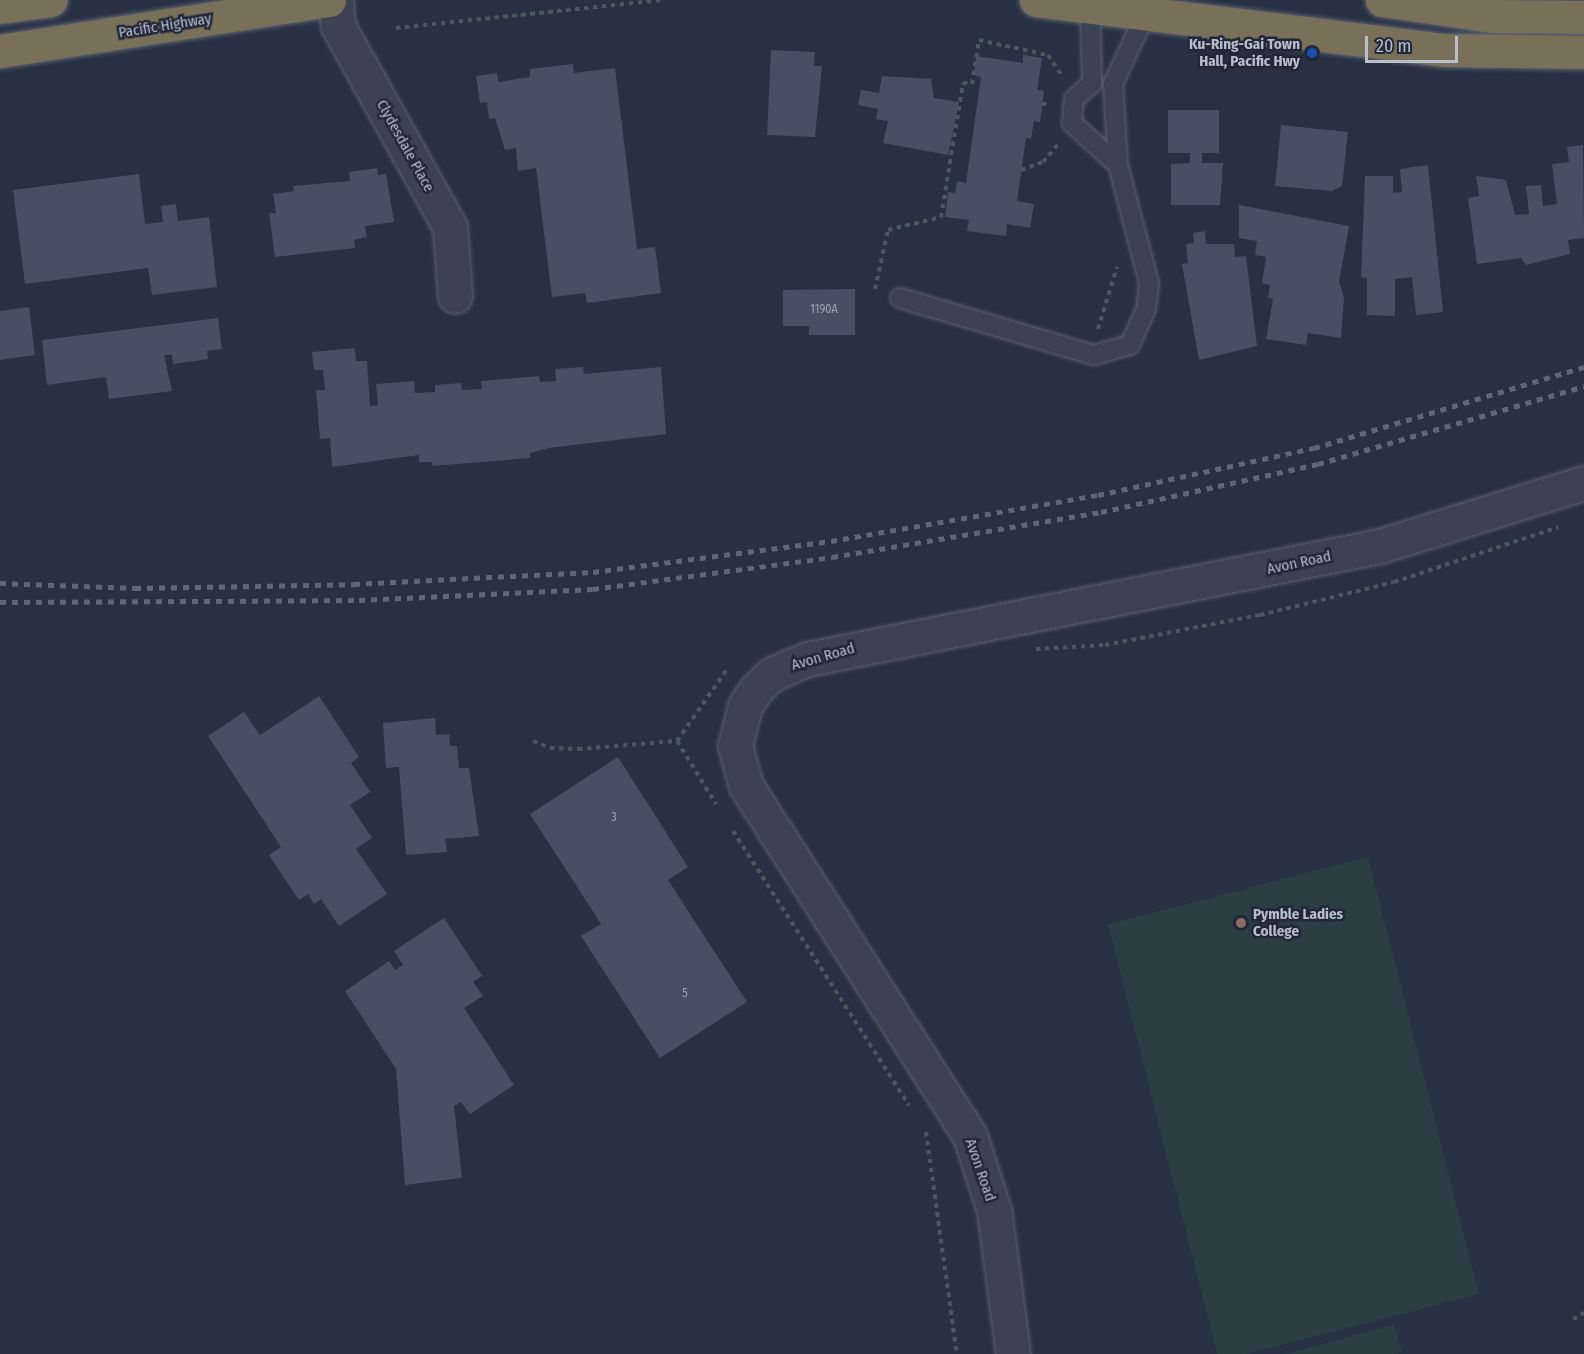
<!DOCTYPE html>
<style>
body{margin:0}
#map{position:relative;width:1584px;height:1354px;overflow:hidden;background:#283043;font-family:"Fira Sans Condensed",sans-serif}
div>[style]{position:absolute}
.green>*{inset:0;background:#2a3e44}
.building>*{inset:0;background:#474f65}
.path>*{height:4px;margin-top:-2px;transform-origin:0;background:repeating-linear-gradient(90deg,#485a60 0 4.5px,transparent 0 9px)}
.roads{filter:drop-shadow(0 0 2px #5a6070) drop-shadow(0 0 2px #5a6070)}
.lane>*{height:18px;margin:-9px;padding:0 9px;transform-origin:9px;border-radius:9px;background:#3c4253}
.street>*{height:33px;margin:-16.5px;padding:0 16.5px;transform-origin:16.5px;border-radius:16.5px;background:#3c4253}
.highway>*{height:33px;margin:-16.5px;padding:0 16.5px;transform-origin:16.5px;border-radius:16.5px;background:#787059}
.rail>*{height:4.5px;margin-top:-2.25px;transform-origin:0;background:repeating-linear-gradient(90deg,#5e6679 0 6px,transparent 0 12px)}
.dots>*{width:16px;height:16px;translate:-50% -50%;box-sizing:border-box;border:3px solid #212738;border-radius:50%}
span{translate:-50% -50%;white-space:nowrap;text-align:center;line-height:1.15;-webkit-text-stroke:5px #212738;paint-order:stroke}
.number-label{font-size:12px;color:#9ca2b2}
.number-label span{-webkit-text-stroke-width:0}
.street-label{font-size:15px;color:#b9becc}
.poi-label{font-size:15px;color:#b9becc;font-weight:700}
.right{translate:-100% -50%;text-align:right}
.left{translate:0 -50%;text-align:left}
.scale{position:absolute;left:1365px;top:36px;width:93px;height:27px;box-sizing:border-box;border:3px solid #b9becc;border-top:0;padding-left:8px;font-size:18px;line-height:21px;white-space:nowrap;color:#b9becc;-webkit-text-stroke:4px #212738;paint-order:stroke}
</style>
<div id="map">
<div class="green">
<i style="clip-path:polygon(1368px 857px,1479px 1294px,1247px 1354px,1217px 1354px,1108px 924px)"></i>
<i style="clip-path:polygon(1394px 1324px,1402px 1351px,1392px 1354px,1286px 1354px)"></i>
</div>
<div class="building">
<i style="clip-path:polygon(771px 50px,815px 52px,814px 66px,822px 66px,815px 137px,767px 135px)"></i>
<i style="clip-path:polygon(1023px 55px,1042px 58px,1037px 90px,1044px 91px,1040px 122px,1034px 121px,1031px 139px,1026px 138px,1017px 201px,1034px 204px,1030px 228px,1007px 224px,1006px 236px,967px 231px,969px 220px,945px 217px,948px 192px,955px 193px,957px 181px,966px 183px,981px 77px,974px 75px,976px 56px,1023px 63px)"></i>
<i style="clip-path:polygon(573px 64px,574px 73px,615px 68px,637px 249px,655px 247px,661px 293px,587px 303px,585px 293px,552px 297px,536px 168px,518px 171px,516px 148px,505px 150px,495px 118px,489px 119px,487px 102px,480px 103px,476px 76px,497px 73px,498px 82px,530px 77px,530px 69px)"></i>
<i style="clip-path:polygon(882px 76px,931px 79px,934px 98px,959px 102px,948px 155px,883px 143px,888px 121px,876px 119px,878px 109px,858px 105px,861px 90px,879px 93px)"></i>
<i style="clip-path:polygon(1168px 110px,1219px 110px,1219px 153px,1202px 153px,1202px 163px,1223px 163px,1220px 205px,1171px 205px,1171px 164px,1190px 163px,1190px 153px,1168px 153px)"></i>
<i style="clip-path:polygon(1281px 125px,1348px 132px,1342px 186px,1332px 191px,1275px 186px)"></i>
<i style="clip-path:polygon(1583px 145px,1584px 238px,1568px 240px,1570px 254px,1526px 265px,1521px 258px,1477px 264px,1468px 198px,1479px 196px,1476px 176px,1506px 180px,1515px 215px,1529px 214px,1526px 186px,1541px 185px,1543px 206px,1557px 204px,1552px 164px,1569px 162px,1567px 147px)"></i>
<i style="clip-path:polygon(1428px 165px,1443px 312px,1416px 315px,1412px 277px,1395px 279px,1395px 316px,1367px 315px,1367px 278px,1361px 277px,1365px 176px,1393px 176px,1393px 193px,1402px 192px,1400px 169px)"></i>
<i style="clip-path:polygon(377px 168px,378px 175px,386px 174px,394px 222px,365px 226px,367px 237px,354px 240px,355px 248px,275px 257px,269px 213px,276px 213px,273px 194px,294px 191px,293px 186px,350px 181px,349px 172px)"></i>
<i style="clip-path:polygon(139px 174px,145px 224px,163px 222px,161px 206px,176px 204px,178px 221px,209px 217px,217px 287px,152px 295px,148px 268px,25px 284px,13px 190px)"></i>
<i style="clip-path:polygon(1239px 205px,1349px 226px,1339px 282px,1344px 297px,1341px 338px,1308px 333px,1306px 345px,1266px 339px,1273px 299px,1268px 298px,1270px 285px,1262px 283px,1266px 257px,1255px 255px,1257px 241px,1239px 238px)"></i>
<i style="clip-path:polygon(1205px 231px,1206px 244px,1234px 244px,1235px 257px,1246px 256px,1257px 346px,1199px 360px,1182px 264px,1188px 263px,1186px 244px,1194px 243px,1193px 233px)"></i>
<i style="clip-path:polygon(855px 289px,855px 335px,809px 335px,809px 326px,783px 326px,783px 290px)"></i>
<i style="clip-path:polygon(29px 307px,35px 355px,0 360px,0 311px)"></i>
<i style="clip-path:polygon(218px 318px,222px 349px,207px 351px,208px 359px,173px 364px,172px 355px,164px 355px,172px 391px,109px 399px,106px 377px,47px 385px,42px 340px)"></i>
<i style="clip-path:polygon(355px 348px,356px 361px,367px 361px,370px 406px,378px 405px,376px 384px,414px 381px,415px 393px,435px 392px,435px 385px,461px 383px,462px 390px,482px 389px,481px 381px,539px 376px,540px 382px,556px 381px,555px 369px,583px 367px,584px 374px,661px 367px,666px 434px,549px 448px,530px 453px,530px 458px,432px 466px,432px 462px,419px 462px,419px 455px,332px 467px,330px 438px,320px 439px,316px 390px,325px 390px,323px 370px,314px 370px,312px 352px)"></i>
<i style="clip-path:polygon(319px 696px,359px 757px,351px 763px,370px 792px,350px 805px,372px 838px,356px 849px,387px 894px,339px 926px,321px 899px,314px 904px,308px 894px,299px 900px,269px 855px,281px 847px,208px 736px,244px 712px,260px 735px)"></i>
<i style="clip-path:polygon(435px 718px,436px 735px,449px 734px,450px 746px,457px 746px,459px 768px,469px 768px,479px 836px,445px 839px,447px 852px,406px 855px,399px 767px,386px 768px,383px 723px)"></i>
<i style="clip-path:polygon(618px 757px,688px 867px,668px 880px,747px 1002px,660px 1058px,581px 936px,601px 924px,530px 814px)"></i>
<i style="clip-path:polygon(444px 918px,482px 976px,473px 982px,483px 996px,464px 1008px,514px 1085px,470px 1114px,461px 1102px,454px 1106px,462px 1178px,405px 1185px,396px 1069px,345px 991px,389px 961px,395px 970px,403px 965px,394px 951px)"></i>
</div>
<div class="path">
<i style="left:396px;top:28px;width:267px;rotate:-6deg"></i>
<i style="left:1042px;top:103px;width:9px;rotate:21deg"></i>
<i style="left:1021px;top:170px;width:23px;rotate:-20deg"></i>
<i style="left:1043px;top:162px;width:25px;rotate:-50deg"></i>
<i style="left:875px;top:289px;width:60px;rotate:-77.6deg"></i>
<i style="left:888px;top:230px;width:55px;rotate:-13.8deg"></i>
<i style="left:941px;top:217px;width:136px;rotate:-80.7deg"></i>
<i style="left:963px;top:83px;width:9px;rotate:6deg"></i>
<i style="left:972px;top:84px;width:45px;rotate:-81deg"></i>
<i style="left:979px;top:40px;width:71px;rotate:12.3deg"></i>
<i style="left:1048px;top:55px;width:25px;rotate:56deg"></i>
<i style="left:1098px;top:329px;width:65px;rotate:-73deg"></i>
<i style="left:1036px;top:649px;width:69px;rotate:-3.3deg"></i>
<i style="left:1105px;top:645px;width:158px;rotate:-11deg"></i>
<i style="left:1260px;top:615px;width:138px;rotate:-13.8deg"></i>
<i style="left:1394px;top:582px;width:173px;rotate:-18.5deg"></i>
<i style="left:533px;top:741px;width:18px;rotate:22deg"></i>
<i style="left:550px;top:748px;width:28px;rotate:2deg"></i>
<i style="left:578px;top:749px;width:99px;rotate:-4.6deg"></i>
<i style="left:677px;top:741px;width:74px;rotate:58.2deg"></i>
<i style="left:677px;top:741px;width:89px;rotate:-55.1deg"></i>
<i style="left:733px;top:831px;width:326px;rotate:57.3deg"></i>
<i style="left:926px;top:1132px;width:224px;rotate:82.1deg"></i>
<i style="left:1573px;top:1319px;width:13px;rotate:-29deg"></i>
</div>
<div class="roads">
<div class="lane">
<i style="left:1090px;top:5px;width:78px;rotate:88.5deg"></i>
<i style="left:1092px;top:83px;width:24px;rotate:138deg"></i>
<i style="left:1074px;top:99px;width:24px;rotate:95deg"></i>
<i style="left:1072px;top:123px;width:62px;rotate:42.4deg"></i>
<i style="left:900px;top:298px;width:202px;rotate:16.4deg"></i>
<i style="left:1094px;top:355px;width:37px;rotate:-16deg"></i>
<i style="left:1130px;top:345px;width:39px;rotate:-66deg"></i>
<i style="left:1146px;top:309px;width:26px;rotate:-83deg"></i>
<i style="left:1149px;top:283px;width:122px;rotate:-104.7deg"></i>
<i style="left:1118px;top:165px;width:81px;rotate:-93.5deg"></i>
<i style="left:1113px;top:84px;width:81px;rotate:-65deg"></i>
</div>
<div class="street">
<i style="left:336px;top:0;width:26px;rotate:86deg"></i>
<i style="left:338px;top:26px;width:230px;rotate:60.9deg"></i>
<i style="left:450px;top:227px;width:69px;rotate:85.9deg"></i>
<i style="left:1013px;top:1354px;width:145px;rotate:-97.5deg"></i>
<i style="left:994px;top:1210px;width:78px;rotate:-108deg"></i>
<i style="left:970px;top:1136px;width:416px;rotate:-122.6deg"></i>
<i style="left:746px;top:786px;width:41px;rotate:-105.4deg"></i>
<i style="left:735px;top:746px;width:41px;rotate:-76deg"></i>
<i style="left:745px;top:706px;width:20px;rotate:-57deg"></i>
<i style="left:756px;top:689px;width:22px;rotate:-43deg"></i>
<i style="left:772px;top:674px;width:38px;rotate:-23deg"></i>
<i style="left:807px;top:659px;width:584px;rotate:-11.16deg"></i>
<i style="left:1380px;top:546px;width:214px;rotate:-17.2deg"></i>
</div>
<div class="highway">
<i style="left:1036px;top:0;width:412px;rotate:7deg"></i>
<i style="left:1445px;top:50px;width:139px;rotate:0.8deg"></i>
<i style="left:1382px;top:0;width:111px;rotate:8.3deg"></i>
<i style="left:1492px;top:16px;width:92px;rotate:0.6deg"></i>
<i style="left:0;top:7px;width:51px;rotate:-7.8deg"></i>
<i style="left:0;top:51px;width:333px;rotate:-8.8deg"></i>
</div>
</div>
<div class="rail">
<i style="left:0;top:583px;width:135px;rotate:2.1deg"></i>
<i style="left:135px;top:588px;width:219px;rotate:-1deg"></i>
<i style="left:354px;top:584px;width:239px;rotate:-2.9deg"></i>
<i style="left:593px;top:572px;width:240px;rotate:-7.4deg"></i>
<i style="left:831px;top:541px;width:271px;rotate:-9.8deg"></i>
<i style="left:1098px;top:495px;width:221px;rotate:-12.3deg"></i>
<i style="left:1314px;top:448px;width:282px;rotate:-16.7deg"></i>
<i style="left:0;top:602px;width:359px;rotate:-0.3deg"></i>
<i style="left:359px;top:600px;width:234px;rotate:-2.7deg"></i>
<i style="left:593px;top:589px;width:241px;rotate:-7.6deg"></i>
<i style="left:832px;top:557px;width:273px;rotate:-9.5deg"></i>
<i style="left:1101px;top:512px;width:222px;rotate:-12.5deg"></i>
<i style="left:1318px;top:464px;width:277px;rotate:-16.3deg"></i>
</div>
<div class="dots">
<i style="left:1312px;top:53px;background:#1a4fb4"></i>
<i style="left:1241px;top:923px;background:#8d6e63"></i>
</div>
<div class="number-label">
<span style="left:824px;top:310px">1190A</span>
<span style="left:614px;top:818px">3</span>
<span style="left:685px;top:994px">5</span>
</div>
<div class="street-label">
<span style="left:165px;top:26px;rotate:-9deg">Pacific Highway</span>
<span style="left:405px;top:146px;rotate:61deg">Clydesdale Place</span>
<span style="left:1299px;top:563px;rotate:-12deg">Avon Road</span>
<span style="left:823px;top:657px;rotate:-16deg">Avon Road</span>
<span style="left:980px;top:1170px;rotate:71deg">Avon Road</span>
</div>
<div class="poi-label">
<span class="right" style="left:1300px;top:53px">Ku-Ring-Gai Town<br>Hall, Pacific Hwy</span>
<span class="left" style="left:1253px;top:923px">Pymble Ladies<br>College</span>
</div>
<div class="scale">20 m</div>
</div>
